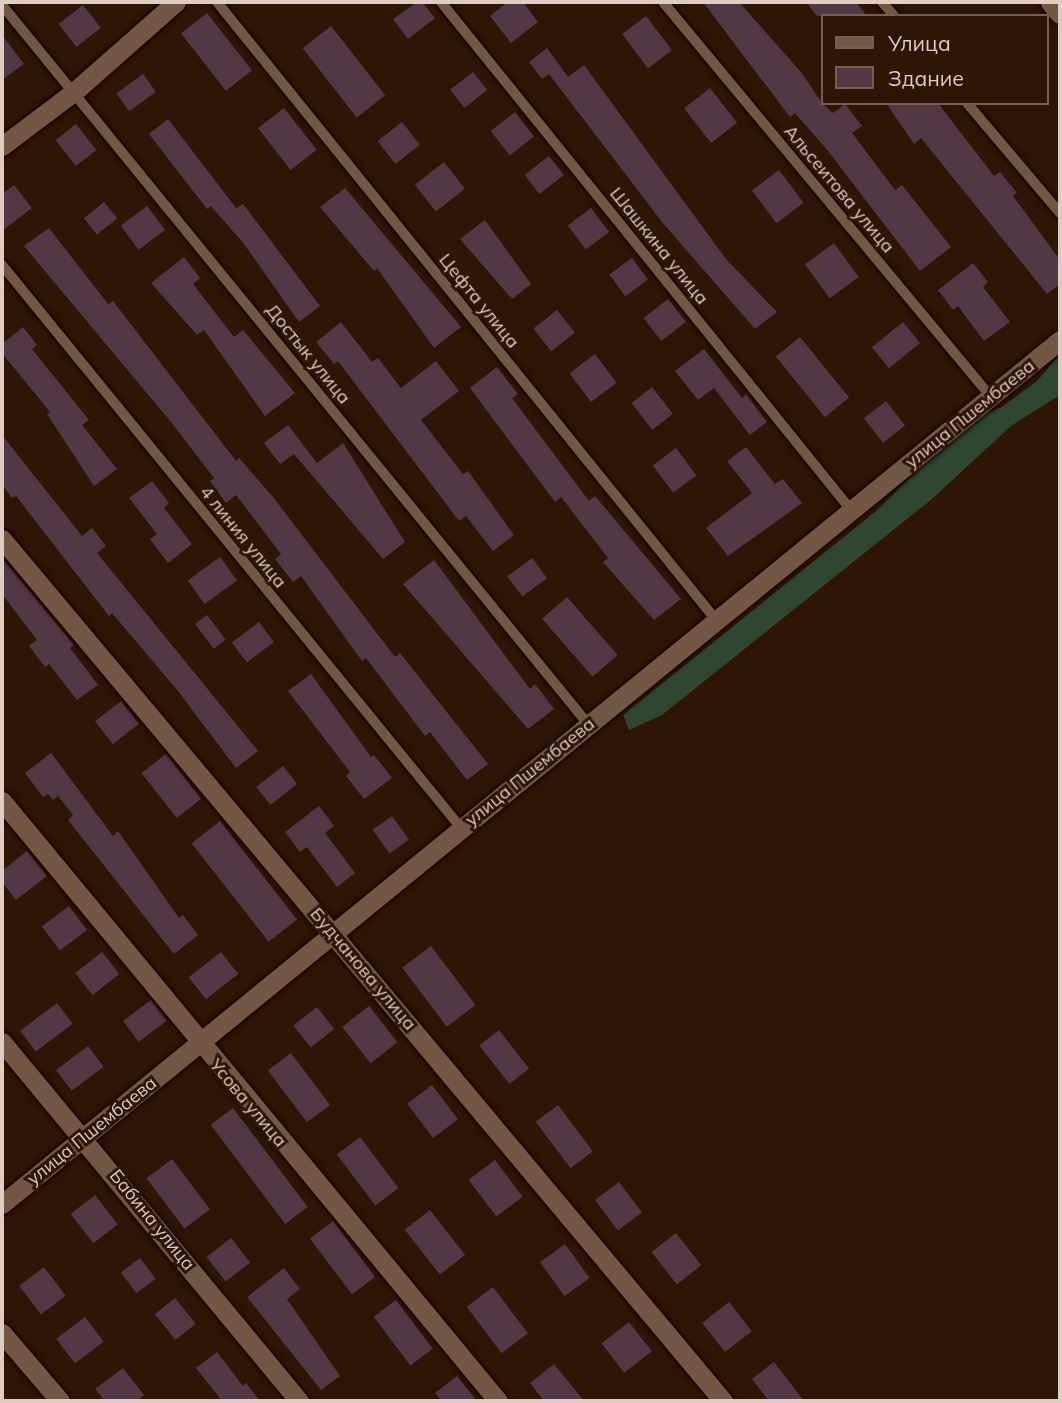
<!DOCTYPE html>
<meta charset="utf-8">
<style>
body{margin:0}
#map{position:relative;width:1062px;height:1403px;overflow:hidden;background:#2e1505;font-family:Mulish,sans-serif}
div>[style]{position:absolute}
.forest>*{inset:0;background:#2e4632}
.building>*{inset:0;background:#543744;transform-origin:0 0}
.roads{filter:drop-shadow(0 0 2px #150100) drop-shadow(0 0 2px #150100)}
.lane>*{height:10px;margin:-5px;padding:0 5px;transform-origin:5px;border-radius:5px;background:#745644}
.street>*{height:19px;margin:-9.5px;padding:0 9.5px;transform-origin:9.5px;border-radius:9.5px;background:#745644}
.secondary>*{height:21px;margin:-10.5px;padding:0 10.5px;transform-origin:10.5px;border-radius:10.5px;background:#745644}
span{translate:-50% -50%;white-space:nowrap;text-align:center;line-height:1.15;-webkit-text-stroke:6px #2e1505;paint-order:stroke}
.street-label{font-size:18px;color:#dfcdc3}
.frame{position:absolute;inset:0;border:4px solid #dfcdc3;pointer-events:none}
.legend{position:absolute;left:821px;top:14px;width:228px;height:91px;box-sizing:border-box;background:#2e1505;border:2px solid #755f51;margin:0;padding:9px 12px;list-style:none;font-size:21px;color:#dfcdc3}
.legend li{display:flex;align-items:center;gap:14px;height:35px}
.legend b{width:35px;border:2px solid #755f51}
</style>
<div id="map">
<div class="forest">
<i style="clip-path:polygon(1060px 354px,1060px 395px,1011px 426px,932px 499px,662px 715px,629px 730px,623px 715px,875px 512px,970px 420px,1002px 407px,1037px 381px)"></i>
</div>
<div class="building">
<i style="clip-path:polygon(417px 2px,422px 2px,435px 18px,408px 39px,393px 19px)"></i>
<i style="clip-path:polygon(508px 2px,523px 2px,538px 22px,511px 43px,490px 16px)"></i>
<i style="clip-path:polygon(703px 2px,739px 2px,801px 72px,822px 103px,833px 113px,845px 104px,862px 126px,852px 133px,895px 190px,902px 185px,951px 247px,920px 271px,828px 151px,795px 113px,790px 117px)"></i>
<i style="clip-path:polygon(806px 2px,856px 2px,867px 16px,817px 16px)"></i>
<i style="left:83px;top:5px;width:29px;height:31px;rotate:52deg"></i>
<i style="left:207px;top:13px;width:73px;height:33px;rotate:52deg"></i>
<i style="left:646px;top:16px;width:43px;height:30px;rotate:53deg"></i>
<i style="left:331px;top:26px;width:88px;height:36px;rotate:52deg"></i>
<i style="clip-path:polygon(2px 35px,24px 64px,2px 80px)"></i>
<i style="clip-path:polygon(547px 48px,568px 77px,584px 65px,726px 259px,777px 312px,755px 329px,662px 222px,549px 74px,542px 79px,529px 62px)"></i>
<i style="left:473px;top:72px;width:23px;height:29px;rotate:52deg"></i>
<i style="left:143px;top:74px;width:22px;height:33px;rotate:54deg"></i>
<i style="left:710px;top:88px;width:44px;height:33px;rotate:52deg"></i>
<i style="clip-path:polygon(886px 103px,938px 103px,994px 176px,1000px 172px,1017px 193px,1013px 196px,1060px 260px,1060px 284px,1047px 294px,921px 138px,914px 144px)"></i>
<i style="left:284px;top:108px;width:53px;height:33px;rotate:52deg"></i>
<i style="left:515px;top:112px;width:31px;height:31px;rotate:52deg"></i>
<i style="clip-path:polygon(168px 119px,236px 208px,243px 204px,320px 306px,299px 322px,244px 244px,211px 206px,207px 209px,149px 134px)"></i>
<i style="left:402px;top:122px;width:29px;height:31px;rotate:52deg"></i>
<i style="left:76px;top:124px;width:33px;height:26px;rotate:52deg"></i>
<i style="left:549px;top:156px;width:24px;height:31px;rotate:52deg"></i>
<i style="left:444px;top:162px;width:34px;height:37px;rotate:52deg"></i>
<i style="left:779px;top:170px;width:41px;height:34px;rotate:53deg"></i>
<i style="clip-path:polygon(14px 185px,32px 208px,2px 231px,2px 194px)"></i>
<i style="clip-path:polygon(345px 188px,461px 327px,434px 348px,377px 268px,374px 271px,320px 207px)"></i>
<i style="left:104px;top:202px;width:21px;height:26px;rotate:51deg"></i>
<i style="left:147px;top:206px;width:30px;height:33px;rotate:53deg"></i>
<i style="left:591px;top:208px;width:30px;height:29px;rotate:53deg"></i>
<i style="clip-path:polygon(485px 220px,531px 284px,512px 299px,460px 239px)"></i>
<i style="clip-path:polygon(49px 228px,108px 304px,113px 301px,236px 461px,239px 458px,273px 497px,395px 657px,400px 653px,488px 764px,467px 780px,430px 732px,425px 736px,366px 658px,362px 661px,301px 576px,293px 582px,275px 559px,281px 554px,236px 495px,226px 503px,210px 481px,214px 478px,171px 422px,24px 246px)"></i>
<i style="left:834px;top:243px;width:42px;height:36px;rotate:54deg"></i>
<i style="clip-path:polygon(184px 257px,200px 278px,193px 284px,234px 337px,243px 330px,295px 393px,265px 416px,204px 330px,197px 335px,151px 283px)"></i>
<i style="left:632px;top:258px;width:27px;height:28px;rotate:54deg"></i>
<i style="clip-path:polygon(973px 263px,988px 282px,983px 287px,1010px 322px,984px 341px,958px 306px,953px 310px,938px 290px)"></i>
<i style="left:668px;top:299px;width:29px;height:31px;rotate:52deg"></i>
<i style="left:557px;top:310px;width:29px;height:30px;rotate:52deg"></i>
<i style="clip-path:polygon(341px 322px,372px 362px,378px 358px,401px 388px,436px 361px,459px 391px,421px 420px,463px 474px,468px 471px,514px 535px,493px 551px,466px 516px,459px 521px,338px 361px,334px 364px,316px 342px)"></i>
<i style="left:903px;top:322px;width:27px;height:40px;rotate:51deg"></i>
<i style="clip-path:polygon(23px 327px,37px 345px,32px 349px,89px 420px,82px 425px,117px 469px,94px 486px,47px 414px,50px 412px,2px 353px,2px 344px)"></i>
<i style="left:800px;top:337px;width:78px;height:31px;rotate:51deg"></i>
<i style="clip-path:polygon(704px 349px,742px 398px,746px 394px,767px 422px,750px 435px,714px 388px,698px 400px,675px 371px)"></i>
<i style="left:595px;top:354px;width:36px;height:32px;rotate:53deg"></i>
<i style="clip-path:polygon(497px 367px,518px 394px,512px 398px,589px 501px,595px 496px,681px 599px,654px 620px,603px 562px,608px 558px,561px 497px,555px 502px,470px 388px)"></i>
<i style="left:652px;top:387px;width:34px;height:26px;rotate:52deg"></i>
<i style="left:886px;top:401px;width:31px;height:28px;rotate:52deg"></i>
<i style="clip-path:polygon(288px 425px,317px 463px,343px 443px,405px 542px,383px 559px,294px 454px,280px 464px,264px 443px)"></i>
<i style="clip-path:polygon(2px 435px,82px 536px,92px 528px,106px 546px,97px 553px,258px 751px,236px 768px,178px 691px,112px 613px,109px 616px,16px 496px,12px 498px,2px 485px)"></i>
<i style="clip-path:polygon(746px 447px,775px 484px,783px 479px,802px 503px,728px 556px,706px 528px,752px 493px,727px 461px)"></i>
<i style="left:676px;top:448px;width:34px;height:29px;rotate:53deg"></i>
<i style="clip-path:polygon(152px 481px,169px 503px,164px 508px,192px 544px,168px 563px,150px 539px,157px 534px,129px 498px)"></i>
<i style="left:220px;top:557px;width:29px;height:40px;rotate:54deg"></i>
<i style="clip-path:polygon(2px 558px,74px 645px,70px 648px,98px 685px,77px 700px,49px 664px,45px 667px,29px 646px,37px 640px,2px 594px)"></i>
<i style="left:532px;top:558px;width:25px;height:31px;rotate:53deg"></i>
<i style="clip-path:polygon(434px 560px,530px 689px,535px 684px,554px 709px,528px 729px,403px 584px)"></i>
<i style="left:567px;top:597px;width:77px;height:33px;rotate:49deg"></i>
<i style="left:207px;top:615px;width:31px;height:15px;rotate:53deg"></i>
<i style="left:259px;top:622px;width:25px;height:34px;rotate:53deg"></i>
<i style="clip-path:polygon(311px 674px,371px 757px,374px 755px,392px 778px,364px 799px,346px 776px,350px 772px,288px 691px)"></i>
<i style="left:121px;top:701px;width:29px;height:33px;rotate:52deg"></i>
<i style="clip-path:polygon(51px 753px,113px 836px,118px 831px,179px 918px,183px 915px,198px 935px,174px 954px,68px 820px,73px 815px,58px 796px,53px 800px,48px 794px,43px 797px,25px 773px)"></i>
<i style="left:166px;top:754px;width:57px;height:31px;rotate:52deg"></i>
<i style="left:283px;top:766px;width:23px;height:34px;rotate:52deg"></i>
<i style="clip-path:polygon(319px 806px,334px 826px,325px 833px,355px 873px,337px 887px,307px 847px,300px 852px,285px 832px)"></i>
<i style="left:392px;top:816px;width:29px;height:24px;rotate:54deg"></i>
<i style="left:220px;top:821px;width:125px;height:36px;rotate:52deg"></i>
<i style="clip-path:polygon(27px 851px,47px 876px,16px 900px,2px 882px,2px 871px)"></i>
<i style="left:69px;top:906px;width:30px;height:34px;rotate:53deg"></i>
<i style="left:431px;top:946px;width:74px;height:36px;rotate:53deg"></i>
<i style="left:102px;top:952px;width:28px;height:34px;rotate:52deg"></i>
<i style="left:221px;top:952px;width:28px;height:41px;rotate:52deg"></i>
<i style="left:151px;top:1000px;width:26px;height:35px;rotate:53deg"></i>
<i style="left:57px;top:1003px;width:26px;height:46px;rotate:53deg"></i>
<i style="left:369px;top:1006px;width:46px;height:34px;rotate:52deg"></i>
<i style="left:317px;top:1007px;width:28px;height:30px;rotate:52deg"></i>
<i style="left:499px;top:1030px;width:49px;height:25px;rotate:52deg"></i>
<i style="left:88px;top:1046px;width:26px;height:40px;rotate:53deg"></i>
<i style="left:291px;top:1053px;width:65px;height:29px;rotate:53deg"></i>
<i style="left:432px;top:1085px;width:43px;height:31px;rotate:53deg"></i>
<i style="left:558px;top:1105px;width:58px;height:28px;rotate:53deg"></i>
<i style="left:233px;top:1108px;width:124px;height:28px;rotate:53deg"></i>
<i style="left:360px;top:1137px;width:64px;height:29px;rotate:53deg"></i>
<i style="left:172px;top:1159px;width:63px;height:32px;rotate:53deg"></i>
<i style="left:495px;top:1160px;width:46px;height:33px;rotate:53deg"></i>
<i style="left:619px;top:1182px;width:38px;height:30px;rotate:53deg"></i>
<i style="left:95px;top:1195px;width:37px;height:31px;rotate:52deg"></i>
<i style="left:430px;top:1210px;width:57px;height:32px;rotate:52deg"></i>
<i style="left:333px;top:1221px;width:70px;height:29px;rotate:53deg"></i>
<i style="left:676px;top:1233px;width:41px;height:31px;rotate:52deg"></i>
<i style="left:231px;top:1238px;width:31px;height:31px;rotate:52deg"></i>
<i style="left:565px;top:1244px;width:42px;height:31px;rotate:54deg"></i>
<i style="left:140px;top:1258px;width:26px;height:24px;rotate:53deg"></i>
<i style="left:44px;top:1267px;width:36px;height:31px;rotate:53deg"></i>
<i style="clip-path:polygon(284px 1268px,300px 1289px,287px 1299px,340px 1376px,321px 1390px,247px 1297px)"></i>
<i style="left:493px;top:1287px;width:58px;height:33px;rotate:53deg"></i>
<i style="left:175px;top:1298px;width:33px;height:26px;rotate:51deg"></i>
<i style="left:396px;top:1300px;width:61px;height:28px;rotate:53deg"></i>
<i style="left:729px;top:1302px;width:37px;height:34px;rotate:52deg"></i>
<i style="left:85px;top:1317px;width:31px;height:36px;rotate:53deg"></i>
<i style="left:629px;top:1322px;width:37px;height:35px;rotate:52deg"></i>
<i style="clip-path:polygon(217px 1352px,243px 1386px,246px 1383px,260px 1401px,222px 1401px,196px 1368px)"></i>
<i style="clip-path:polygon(774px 1362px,804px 1401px,769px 1401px,752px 1379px)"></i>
<i style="clip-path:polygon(554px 1364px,584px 1401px,544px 1401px,530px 1383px)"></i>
<i style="clip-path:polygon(123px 1368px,144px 1395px,137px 1401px,105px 1401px,95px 1389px)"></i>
<i style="clip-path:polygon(457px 1376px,477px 1401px,442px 1401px,435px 1393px)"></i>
</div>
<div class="roads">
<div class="lane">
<i style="left:217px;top:2px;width:794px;rotate:51.08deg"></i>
<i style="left:441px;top:2px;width:653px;rotate:51.09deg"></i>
<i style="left:663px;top:2px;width:513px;rotate:50.29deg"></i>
<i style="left:882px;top:2px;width:18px;rotate:49deg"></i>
<i style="left:2px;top:5px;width:928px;rotate:50.82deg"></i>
<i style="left:967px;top:103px;width:144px;rotate:49.8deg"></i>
<i style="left:2px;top:265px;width:726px;rotate:50.81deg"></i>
</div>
<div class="street">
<i style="left:2px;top:146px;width:91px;rotate:-37deg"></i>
<i style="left:75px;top:91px;width:135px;rotate:-41.4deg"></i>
<i style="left:2px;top:539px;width:1124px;rotate:50.09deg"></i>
<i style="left:2px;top:801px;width:778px;rotate:50.42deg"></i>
<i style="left:2px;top:1042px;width:466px;rotate:50.4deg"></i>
<i style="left:2px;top:1204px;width:1366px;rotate:-39.24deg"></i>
<i style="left:2px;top:1333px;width:89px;rotate:49.5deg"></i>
</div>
<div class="secondary">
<i style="left:1051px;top:2px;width:14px;rotate:51deg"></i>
</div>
</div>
<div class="street-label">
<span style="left:839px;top:189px;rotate:50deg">Альсеитова улица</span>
<span style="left:659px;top:246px;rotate:51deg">Шашкина улица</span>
<span style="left:479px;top:301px;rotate:51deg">Цефта улица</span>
<span style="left:308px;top:354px;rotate:51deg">Достык улица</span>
<span style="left:970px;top:414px;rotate:-39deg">улица Пшембаева</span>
<span style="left:243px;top:537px;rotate:51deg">4 линия улица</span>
<span style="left:530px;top:772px;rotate:-39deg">улица Пшембаева</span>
<span style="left:363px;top:969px;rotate:50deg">Будчанова улица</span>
<span style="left:248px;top:1103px;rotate:50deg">Усова улица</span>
<span style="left:92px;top:1131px;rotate:-39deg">улица Пшембаева</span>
<span style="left:152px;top:1220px;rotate:51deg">Бабина улица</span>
</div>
<div class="frame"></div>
<ul class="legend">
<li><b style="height:9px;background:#745644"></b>Улица</li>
<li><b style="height:19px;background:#543744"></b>Здание</li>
</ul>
</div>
